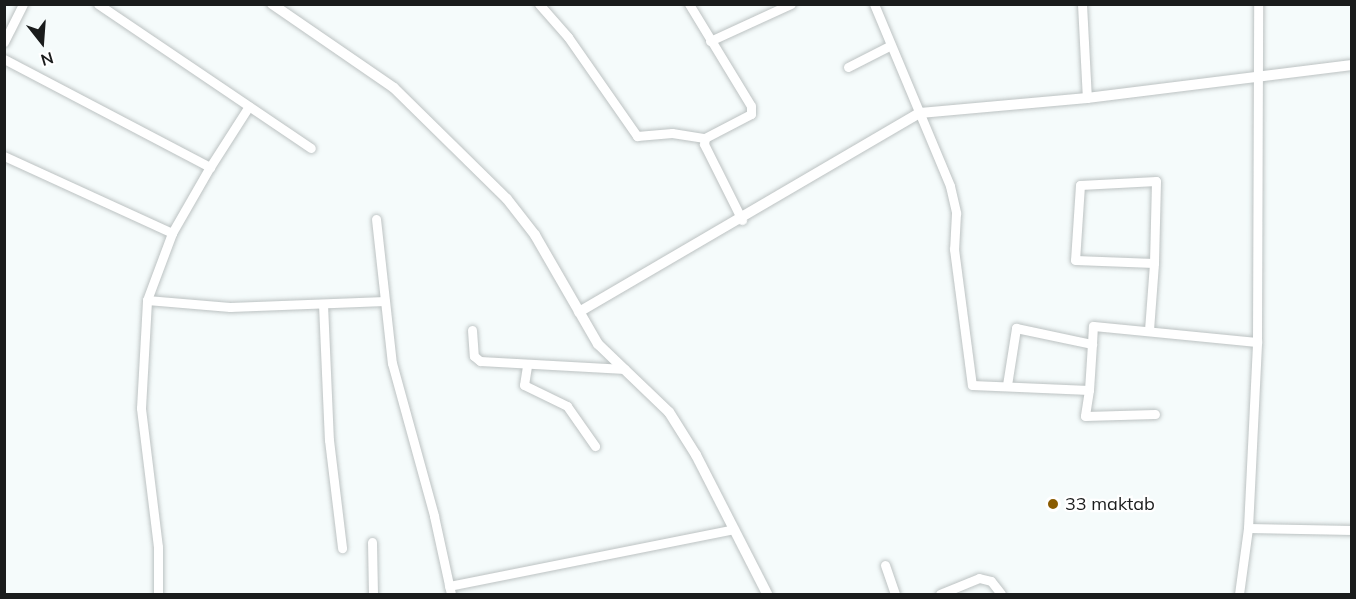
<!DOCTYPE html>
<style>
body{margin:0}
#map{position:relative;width:1356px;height:599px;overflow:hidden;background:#f5fbfb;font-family:Mulish,sans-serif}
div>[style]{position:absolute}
.roads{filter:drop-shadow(0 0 2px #bcc2c2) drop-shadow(0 0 2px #bcc2c2)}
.minor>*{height:9px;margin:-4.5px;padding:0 4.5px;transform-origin:4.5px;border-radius:4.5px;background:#fff}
.tertiary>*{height:10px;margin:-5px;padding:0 5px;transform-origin:5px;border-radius:5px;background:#fff}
.dots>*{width:16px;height:16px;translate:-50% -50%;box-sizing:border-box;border:3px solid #fff;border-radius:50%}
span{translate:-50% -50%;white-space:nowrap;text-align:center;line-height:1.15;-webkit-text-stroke:4.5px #fff;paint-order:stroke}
.poi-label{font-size:18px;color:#1a1c1c}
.left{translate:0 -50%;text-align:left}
.frame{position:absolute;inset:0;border:6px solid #1a1c1c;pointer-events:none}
.north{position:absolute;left:12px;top:12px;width:60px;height:60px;-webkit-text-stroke:4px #fff;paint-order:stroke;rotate:163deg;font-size:16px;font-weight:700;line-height:24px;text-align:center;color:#1a1c1c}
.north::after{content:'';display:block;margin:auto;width:21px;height:27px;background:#1a1c1c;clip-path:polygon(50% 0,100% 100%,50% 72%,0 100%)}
</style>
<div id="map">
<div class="roads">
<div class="minor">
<i style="left:98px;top:4px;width:257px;rotate:34.1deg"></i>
<i style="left:539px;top:4px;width:44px;rotate:48.7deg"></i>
<i style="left:568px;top:37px;width:121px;rotate:55.1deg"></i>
<i style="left:637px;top:136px;width:35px;rotate:-5deg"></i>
<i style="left:672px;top:133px;width:33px;rotate:9deg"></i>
<i style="left:689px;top:4px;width:119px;rotate:58.7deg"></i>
<i style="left:751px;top:106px;width:8px;rotate:90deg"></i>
<i style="left:751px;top:114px;width:52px;rotate:152.4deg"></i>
<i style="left:705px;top:138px;width:6px;rotate:99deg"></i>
<i style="left:704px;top:144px;width:85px;rotate:63.4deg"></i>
<i style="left:874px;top:4px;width:197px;rotate:67.3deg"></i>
<i style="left:950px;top:186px;width:28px;rotate:77deg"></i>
<i style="left:956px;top:213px;width:36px;rotate:93deg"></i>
<i style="left:954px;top:249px;width:137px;rotate:82.5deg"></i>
<i style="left:972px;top:385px;width:117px;rotate:2.4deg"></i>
<i style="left:1089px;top:390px;width:46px;rotate:-86.3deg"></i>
<i style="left:1082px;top:4px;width:94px;rotate:87deg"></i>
<i style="left:710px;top:41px;width:89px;rotate:-24.6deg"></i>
<i style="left:4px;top:42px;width:42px;rotate:-63.4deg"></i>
<i style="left:4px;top:59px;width:233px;rotate:27.7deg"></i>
<i style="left:210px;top:167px;width:72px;rotate:-57.4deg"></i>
<i style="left:848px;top:67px;width:48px;rotate:-27.1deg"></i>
<i style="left:4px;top:156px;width:185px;rotate:24.6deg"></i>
<i style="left:376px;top:219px;width:145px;rotate:83.7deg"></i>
<i style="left:392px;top:363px;width:159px;rotate:74.6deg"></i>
<i style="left:434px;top:516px;width:80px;rotate:77.7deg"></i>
<i style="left:147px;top:300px;width:72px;rotate:-69.5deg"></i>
<i style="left:172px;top:233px;width:76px;rotate:-60.1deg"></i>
<i style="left:323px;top:304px;width:136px;rotate:87.5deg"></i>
<i style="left:329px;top:440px;width:109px;rotate:83.1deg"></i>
<i style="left:472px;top:330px;width:26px;rotate:86deg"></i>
<i style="left:474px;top:356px;width:8px;rotate:40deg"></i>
<i style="left:480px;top:361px;width:145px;rotate:3.2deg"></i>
<i style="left:1149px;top:330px;width:67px;rotate:-85.7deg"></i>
<i style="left:1154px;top:263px;width:82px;rotate:-88.6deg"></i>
<i style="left:1156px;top:181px;width:76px;rotate:177deg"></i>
<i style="left:1080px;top:185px;width:75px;rotate:93.8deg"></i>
<i style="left:1075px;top:260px;width:79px;rotate:2.2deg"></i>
<i style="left:527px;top:366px;width:19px;rotate:99deg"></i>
<i style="left:524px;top:385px;width:48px;rotate:26deg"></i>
<i style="left:567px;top:406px;width:49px;rotate:55deg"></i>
<i style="left:1007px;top:385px;width:58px;rotate:-81deg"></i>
<i style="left:1016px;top:328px;width:78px;rotate:11.9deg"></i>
<i style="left:1092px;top:344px;width:18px;rotate:-87deg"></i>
<i style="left:1093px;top:326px;width:165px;rotate:5.6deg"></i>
<i style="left:1089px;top:390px;width:26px;rotate:99deg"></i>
<i style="left:1085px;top:416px;width:70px;rotate:-1.6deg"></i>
<i style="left:1248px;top:528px;width:104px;rotate:1.1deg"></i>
<i style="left:372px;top:542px;width:52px;rotate:88.9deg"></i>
<i style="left:885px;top:565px;width:31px;rotate:71deg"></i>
<i style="left:449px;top:586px;width:290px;rotate:-11.3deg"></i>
<i style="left:158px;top:594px;width:47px;rotate:-90deg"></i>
<i style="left:158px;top:547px;width:140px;rotate:-97deg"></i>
<i style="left:141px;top:408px;width:108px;rotate:-86.8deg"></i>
<i style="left:147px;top:300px;width:83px;rotate:4.8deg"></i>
<i style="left:230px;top:307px;width:155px;rotate:-2.2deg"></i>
<i style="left:940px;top:594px;width:42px;rotate:-22.3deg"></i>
<i style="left:979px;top:578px;width:12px;rotate:14deg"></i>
<i style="left:991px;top:581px;width:16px;rotate:52deg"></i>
<i style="left:1239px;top:594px;width:67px;rotate:-82.2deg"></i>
<i style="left:1248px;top:528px;width:186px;rotate:-87.2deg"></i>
<i style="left:1257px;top:342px;width:338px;rotate:-89.8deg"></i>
</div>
<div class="tertiary">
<i style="left:272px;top:4px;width:148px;rotate:34.5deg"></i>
<i style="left:394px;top:88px;width:158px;rotate:44.5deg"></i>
<i style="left:507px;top:199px;width:46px;rotate:52.1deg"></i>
<i style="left:535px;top:235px;width:126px;rotate:60deg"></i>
<i style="left:598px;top:344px;width:98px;rotate:43.8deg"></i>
<i style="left:669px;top:412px;width:51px;rotate:57.9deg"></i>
<i style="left:696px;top:455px;width:156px;rotate:62.9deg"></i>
<i style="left:579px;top:312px;width:395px;rotate:-30.3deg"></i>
<i style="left:920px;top:113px;width:168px;rotate:-5.1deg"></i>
<i style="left:1087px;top:98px;width:267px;rotate:-7.1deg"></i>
</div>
</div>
<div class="dots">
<i style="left:1053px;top:504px;background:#895b00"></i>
</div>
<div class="poi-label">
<span class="left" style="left:1065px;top:504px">33 maktab</span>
</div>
<div class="frame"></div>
<div class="north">N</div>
</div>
